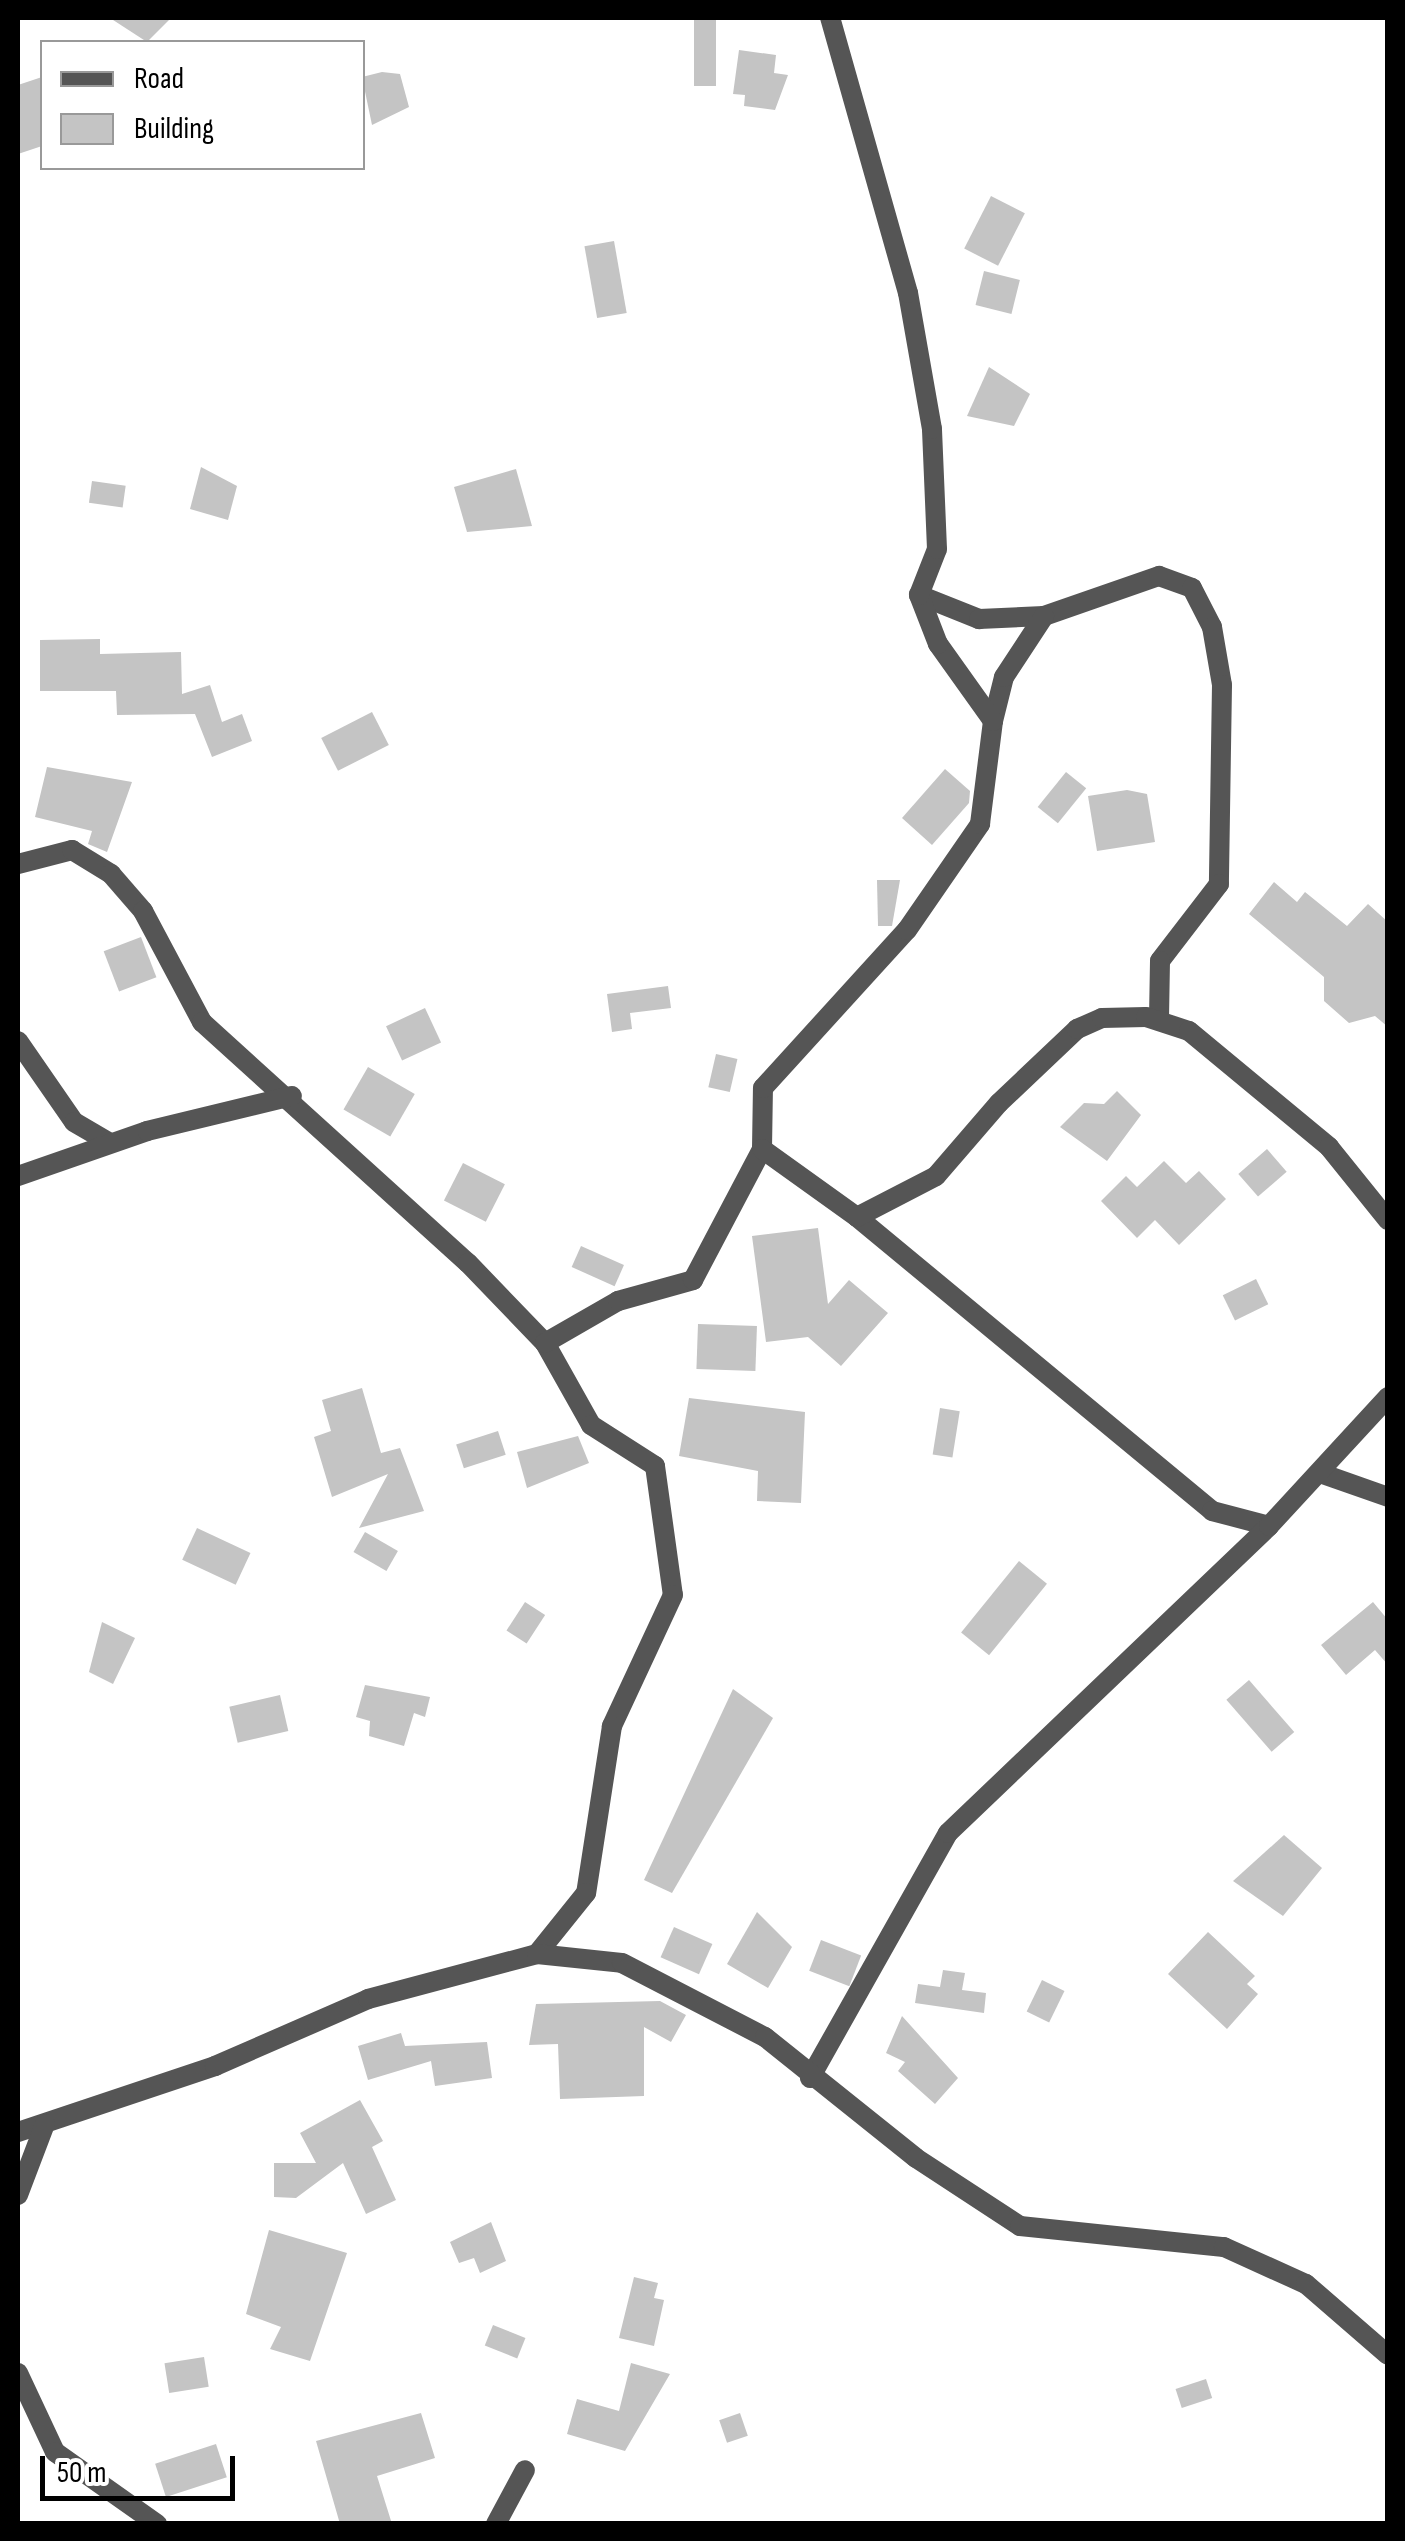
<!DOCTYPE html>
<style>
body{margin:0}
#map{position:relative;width:1405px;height:2541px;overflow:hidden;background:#fff;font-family:"Sofia Sans Condensed",sans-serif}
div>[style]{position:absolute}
.building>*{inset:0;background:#c4c4c4;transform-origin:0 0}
.street>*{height:20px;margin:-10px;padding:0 10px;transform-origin:10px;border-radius:10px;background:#555}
span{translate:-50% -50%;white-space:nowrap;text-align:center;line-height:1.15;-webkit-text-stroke:10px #fff;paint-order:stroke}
.frame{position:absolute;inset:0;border:20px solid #000;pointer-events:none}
.legend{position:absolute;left:40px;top:40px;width:325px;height:130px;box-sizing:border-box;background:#fff;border:2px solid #999;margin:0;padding:12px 18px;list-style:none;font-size:30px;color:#000}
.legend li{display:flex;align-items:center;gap:20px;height:50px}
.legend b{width:50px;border:2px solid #999}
.scale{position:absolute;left:40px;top:2456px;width:195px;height:45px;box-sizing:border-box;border:5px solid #000;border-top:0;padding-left:12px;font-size:30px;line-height:35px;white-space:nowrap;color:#000;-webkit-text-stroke:8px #fff;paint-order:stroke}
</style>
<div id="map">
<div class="building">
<i style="clip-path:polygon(110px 18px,171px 18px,147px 42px)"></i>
<i style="left:694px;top:18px;width:22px;height:68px"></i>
<i style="clip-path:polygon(739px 50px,776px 55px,774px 73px,788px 75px,775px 110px,744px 106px,745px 95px,733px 94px)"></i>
<i style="clip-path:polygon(382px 72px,400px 74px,409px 107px,372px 125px,362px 77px)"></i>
<i style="clip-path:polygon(42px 77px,42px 146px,18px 154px,18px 85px)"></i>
<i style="left:991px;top:196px;width:38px;height:59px;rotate:27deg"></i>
<i style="left:614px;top:241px;width:73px;height:30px;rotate:80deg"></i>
<i style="left:984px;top:271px;width:37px;height:35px;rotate:14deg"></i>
<i style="clip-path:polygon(989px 367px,1030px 394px,1014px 426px,967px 416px)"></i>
<i style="clip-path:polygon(201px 467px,237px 486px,228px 520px,190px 509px)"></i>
<i style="clip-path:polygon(516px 469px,532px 526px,467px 532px,454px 487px)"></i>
<i style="left:92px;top:481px;width:34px;height:22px;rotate:8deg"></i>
<i style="clip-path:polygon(100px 639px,100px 654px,181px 652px,182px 694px,210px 685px,222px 722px,242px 714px,252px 741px,212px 757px,195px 714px,117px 715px,116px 691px,40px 691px,40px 640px)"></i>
<i style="left:372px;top:712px;width:37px;height:57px;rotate:63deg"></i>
<i style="clip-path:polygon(47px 767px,132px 782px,107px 852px,88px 844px,92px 831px,35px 817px)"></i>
<i style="clip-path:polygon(945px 769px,970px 791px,969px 803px,932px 845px,902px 818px)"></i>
<i style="left:1066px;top:772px;width:26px;height:45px;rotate:39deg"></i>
<i style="clip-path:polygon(1127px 790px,1147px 794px,1155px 842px,1097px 851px,1088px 796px)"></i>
<i style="clip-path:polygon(877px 880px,900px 880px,892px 926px,878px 926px)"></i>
<i style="clip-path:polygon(1274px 882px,1297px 902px,1305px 892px,1347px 926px,1368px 904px,1388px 922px,1388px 1027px,1375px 1016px,1349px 1023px,1324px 1001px,1324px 977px,1249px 914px)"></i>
<i style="left:141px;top:937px;width:43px;height:40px;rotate:69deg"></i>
<i style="clip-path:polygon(668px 986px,671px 1008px,630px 1013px,632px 1029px,612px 1032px,607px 994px)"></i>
<i style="left:425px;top:1008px;width:38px;height:43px;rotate:65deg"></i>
<i style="left:716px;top:1054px;width:22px;height:34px;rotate:13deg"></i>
<i style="left:368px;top:1067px;width:54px;height:49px;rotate:30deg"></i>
<i style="clip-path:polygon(1117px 1091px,1141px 1115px,1107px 1161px,1060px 1127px,1084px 1103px,1104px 1104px)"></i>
<i style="left:1267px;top:1149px;width:30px;height:38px;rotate:49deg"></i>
<i style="clip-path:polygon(1164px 1161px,1186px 1183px,1199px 1171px,1226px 1199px,1179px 1245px,1155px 1220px,1137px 1238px,1101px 1201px,1126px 1176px,1137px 1187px)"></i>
<i style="left:463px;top:1163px;width:47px;height:42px;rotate:27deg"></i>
<i style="clip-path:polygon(818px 1228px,828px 1304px,849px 1280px,888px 1313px,841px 1366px,808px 1337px,766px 1342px,752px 1236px)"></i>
<i style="left:581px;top:1246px;width:47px;height:23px;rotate:24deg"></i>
<i style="left:1256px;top:1279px;width:28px;height:37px;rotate:64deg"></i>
<i style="left:698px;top:1324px;width:59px;height:45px;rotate:2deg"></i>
<i style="clip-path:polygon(362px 1388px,381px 1453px,400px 1448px,424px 1511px,359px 1528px,388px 1474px,332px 1497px,314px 1437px,331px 1431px,322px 1400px)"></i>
<i style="clip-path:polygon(689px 1398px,805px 1412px,801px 1503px,757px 1501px,758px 1471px,679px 1456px)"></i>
<i style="left:940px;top:1408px;width:20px;height:47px;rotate:9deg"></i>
<i style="left:498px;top:1431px;width:25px;height:44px;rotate:72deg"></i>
<i style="clip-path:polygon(578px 1436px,589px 1463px,527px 1488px,517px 1452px)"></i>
<i style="left:197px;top:1528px;width:59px;height:35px;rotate:25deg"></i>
<i style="left:365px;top:1532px;width:38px;height:23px;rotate:30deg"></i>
<i style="left:1019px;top:1561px;width:36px;height:92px;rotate:39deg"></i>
<i style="left:525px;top:1602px;width:24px;height:34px;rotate:33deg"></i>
<i style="clip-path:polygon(1373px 1602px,1388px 1620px,1388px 1665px,1375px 1650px,1346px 1675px,1321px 1645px)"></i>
<i style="clip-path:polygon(102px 1622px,135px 1638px,113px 1684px,89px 1672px)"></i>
<i style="left:1249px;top:1680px;width:69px;height:30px;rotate:49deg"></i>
<i style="clip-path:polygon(365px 1685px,430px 1697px,425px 1717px,414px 1713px,404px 1746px,369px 1736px,370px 1721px,356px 1717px)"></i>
<i style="clip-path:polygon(733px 1689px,773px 1718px,672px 1893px,644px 1880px)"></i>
<i style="left:280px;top:1695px;width:37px;height:52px;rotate:77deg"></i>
<i style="clip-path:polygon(1284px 1835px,1322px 1868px,1283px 1916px,1233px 1881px)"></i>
<i style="clip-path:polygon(757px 1912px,792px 1947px,768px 1988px,727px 1964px)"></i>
<i style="left:674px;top:1927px;width:42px;height:33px;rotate:24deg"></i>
<i style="clip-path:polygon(1208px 1932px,1255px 1976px,1247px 1984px,1258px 1994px,1227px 2029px,1168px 1974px)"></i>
<i style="left:821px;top:1940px;width:43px;height:33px;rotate:21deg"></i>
<i style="clip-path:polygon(943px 1970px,965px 1973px,962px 1990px,986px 1993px,984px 2013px,915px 2003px,918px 1984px,940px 1987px)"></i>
<i style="left:1042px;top:1980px;width:25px;height:35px;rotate:26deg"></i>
<i style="clip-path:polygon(660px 2001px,686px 2015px,671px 2042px,644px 2027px,644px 2096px,560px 2099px,558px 2044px,529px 2045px,536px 2004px)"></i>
<i style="clip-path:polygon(902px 2016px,958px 2078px,935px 2104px,898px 2071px,905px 2062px,886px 2053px)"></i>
<i style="clip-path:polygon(401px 2033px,405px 2046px,487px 2042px,492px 2078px,435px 2086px,431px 2061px,368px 2080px,358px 2046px)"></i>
<i style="clip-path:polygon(360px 2100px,383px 2141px,372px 2147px,396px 2200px,366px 2214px,343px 2163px,296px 2198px,274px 2197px,274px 2163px,316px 2163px,300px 2133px)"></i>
<i style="clip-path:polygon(491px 2222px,506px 2261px,480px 2273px,474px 2258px,459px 2263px,450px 2242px)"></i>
<i style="clip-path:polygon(269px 2230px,347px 2253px,310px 2361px,270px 2349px,281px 2327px,246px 2314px)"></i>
<i style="clip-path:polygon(634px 2277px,658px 2283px,654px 2298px,664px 2300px,654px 2346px,619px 2338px)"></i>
<i style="left:493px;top:2325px;width:35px;height:22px;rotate:22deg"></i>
<i style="left:204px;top:2357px;width:30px;height:40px;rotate:81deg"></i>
<i style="clip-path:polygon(631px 2363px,670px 2374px,625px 2451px,567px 2434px,577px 2399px,619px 2411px)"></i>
<i style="left:1206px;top:2379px;width:20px;height:32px;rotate:72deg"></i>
<i style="clip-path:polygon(421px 2413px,435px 2458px,377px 2476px,392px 2524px,340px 2524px,316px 2441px)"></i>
<i style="left:740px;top:2413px;width:24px;height:22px;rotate:71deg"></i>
<i style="left:216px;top:2444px;width:35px;height:64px;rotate:72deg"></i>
</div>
<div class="street">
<i style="left:919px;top:595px;width:65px;rotate:21.8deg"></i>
<i style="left:979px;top:619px;width:65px;rotate:-2.6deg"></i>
<i style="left:1044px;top:616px;width:122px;rotate:-19.2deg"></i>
<i style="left:1159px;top:576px;width:35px;rotate:20deg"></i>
<i style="left:1192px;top:588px;width:44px;rotate:62.9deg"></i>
<i style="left:1212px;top:627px;width:59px;rotate:80.2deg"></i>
<i style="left:1222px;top:685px;width:199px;rotate:90.9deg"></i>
<i style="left:1219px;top:884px;width:97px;rotate:127.5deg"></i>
<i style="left:1160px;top:961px;width:59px;rotate:91deg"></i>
<i style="left:993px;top:721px;width:45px;rotate:-76deg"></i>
<i style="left:1004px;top:677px;width:73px;rotate:-56.7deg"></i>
<i style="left:18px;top:864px;width:56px;rotate:-14.5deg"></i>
<i style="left:72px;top:850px;width:46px;rotate:31.6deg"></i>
<i style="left:111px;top:874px;width:49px;rotate:49.1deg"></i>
<i style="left:143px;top:911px;width:126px;rotate:62deg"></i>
<i style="left:202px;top:1022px;width:359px;rotate:42.2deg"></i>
<i style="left:468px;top:1263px;width:111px;rotate:46.1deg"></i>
<i style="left:545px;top:1343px;width:94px;rotate:60.7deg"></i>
<i style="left:591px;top:1425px;width:76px;rotate:32.6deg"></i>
<i style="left:655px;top:1466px;width:130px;rotate:82.1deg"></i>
<i style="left:673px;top:1595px;width:145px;rotate:115deg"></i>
<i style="left:612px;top:1726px;width:169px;rotate:98.8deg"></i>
<i style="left:586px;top:1893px;width:78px;rotate:128.8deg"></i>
<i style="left:18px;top:1041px;width:98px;rotate:55.3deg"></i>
<i style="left:74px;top:1122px;width:42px;rotate:30.3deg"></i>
<i style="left:762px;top:1149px;width:61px;rotate:-89.1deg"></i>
<i style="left:763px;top:1088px;width:214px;rotate:-47.7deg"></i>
<i style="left:907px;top:930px;width:129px;rotate:-55.4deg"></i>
<i style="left:980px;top:824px;width:104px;rotate:-82.8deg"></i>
<i style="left:993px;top:721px;width:95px;rotate:-125.5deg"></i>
<i style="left:938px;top:644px;width:53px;rotate:-111.2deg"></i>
<i style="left:919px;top:595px;width:49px;rotate:-68.6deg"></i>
<i style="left:937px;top:549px;width:120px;rotate:-92.4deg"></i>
<i style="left:932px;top:429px;width:138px;rotate:-100deg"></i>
<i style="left:908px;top:293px;width:286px;rotate:-105.8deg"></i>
<i style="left:18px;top:1176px;width:137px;rotate:-19.2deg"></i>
<i style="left:147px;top:1131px;width:149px;rotate:-13.6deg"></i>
<i style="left:857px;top:1217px;width:461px;rotate:39.6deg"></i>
<i style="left:1212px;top:1511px;width:59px;rotate:14.7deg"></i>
<i style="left:545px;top:1343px;width:84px;rotate:-29.9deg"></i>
<i style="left:618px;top:1301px;width:78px;rotate:-15.6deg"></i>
<i style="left:693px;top:1280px;width:148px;rotate:-62.2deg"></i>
<i style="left:762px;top:1149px;width:117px;rotate:35.6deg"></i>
<i style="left:857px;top:1217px;width:89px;rotate:-27.4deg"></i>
<i style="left:936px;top:1176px;width:96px;rotate:-49.2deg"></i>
<i style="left:999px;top:1103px;width:108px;rotate:-43.5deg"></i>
<i style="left:1077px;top:1029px;width:27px;rotate:-24deg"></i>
<i style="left:1102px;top:1018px;width:44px;rotate:-1.3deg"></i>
<i style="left:1146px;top:1017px;width:45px;rotate:18deg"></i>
<i style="left:1189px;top:1031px;width:182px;rotate:39.6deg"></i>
<i style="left:1329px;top:1147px;width:94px;rotate:51.1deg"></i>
<i style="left:1320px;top:1473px;width:72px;rotate:19.4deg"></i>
<i style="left:810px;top:2078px;width:281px;rotate:-60.6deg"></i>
<i style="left:948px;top:1833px;width:444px;rotate:-43.7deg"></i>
<i style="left:1269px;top:1526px;width:176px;rotate:-47.3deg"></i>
<i style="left:18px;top:2132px;width:208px;rotate:-18.5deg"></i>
<i style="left:215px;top:2066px;width:167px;rotate:-23.6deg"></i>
<i style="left:368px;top:1999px;width:175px;rotate:-14.9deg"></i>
<i style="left:537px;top:1954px;width:85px;rotate:6deg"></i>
<i style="left:622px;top:1963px;width:161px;rotate:27.4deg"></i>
<i style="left:765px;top:2037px;width:193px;rotate:38.7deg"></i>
<i style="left:916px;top:2158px;width:124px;rotate:33.2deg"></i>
<i style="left:1020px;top:2226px;width:205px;rotate:5.9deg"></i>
<i style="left:1224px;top:2247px;width:90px;rotate:24.3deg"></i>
<i style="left:1306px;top:2284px;width:108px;rotate:40.9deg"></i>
<i style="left:18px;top:2195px;width:76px;rotate:-69.2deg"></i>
<i style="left:18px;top:2373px;width:87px;rotate:64.9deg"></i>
<i style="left:55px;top:2452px;width:125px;rotate:35.2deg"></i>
<i style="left:496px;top:2524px;width:61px;rotate:-61.8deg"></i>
</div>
<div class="frame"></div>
<ul class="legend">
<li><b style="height:12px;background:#555"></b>Road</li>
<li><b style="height:28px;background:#c4c4c4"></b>Building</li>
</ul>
<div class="scale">50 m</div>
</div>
